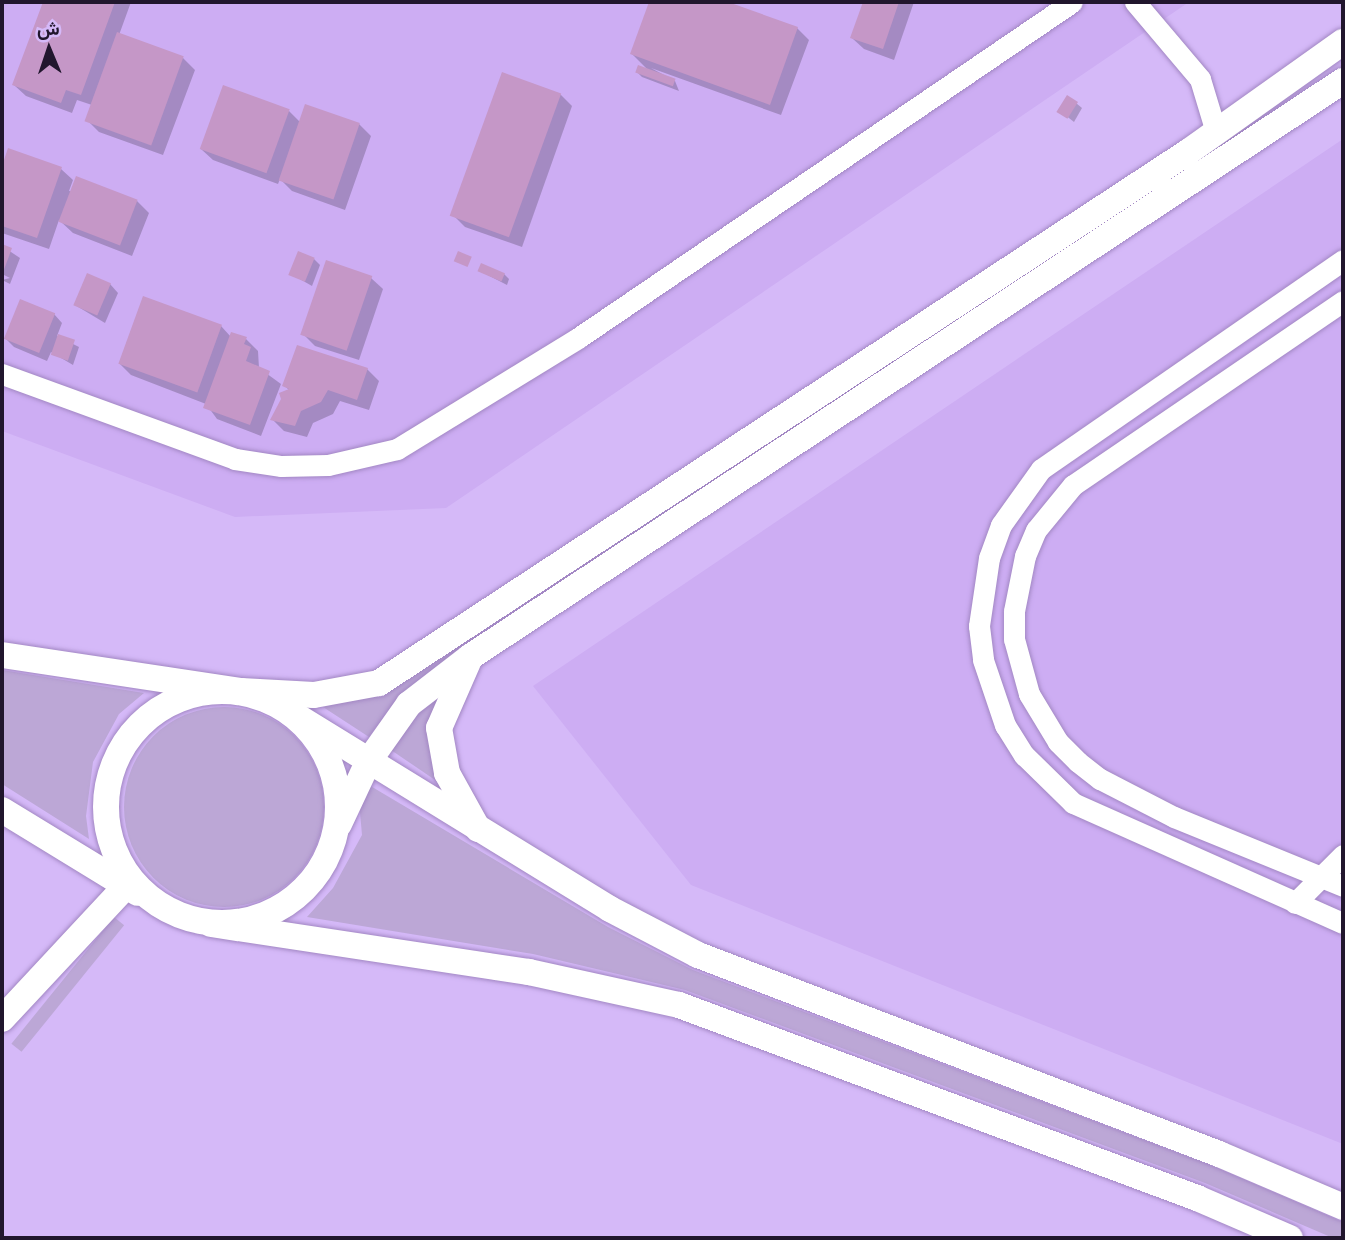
<!DOCTYPE html>
<meta charset="utf-8">
<style>
body{margin:0}
#map{position:relative;width:1345px;height:1240px;overflow:hidden;background:#d5b9f8;font-family:Merriweather,Vazirmatn,serif}
div>[style]{position:absolute}
.built>*{inset:0;background:#cdadf3}
.green>*{inset:0;background:#bca7d6;transform-origin:0 0}
.round{border-radius:50%}
.shadow>*{inset:0;background:#0003}
.building>*{inset:0;background:#c597c7;transform-origin:0 0}
.roads{filter:drop-shadow(0 0 2px #a287c3) drop-shadow(0 0 2px #a287c3)}
.minor>*{height:21px;margin:-10.5px;padding:0 10.5px;transform-origin:10.5px;border-radius:10.5px;background:#fff}
.major>*{height:26px;margin:-13px;padding:0 13px;transform-origin:13px;border-radius:13px;background:#fff}
.major>.ring{margin:-13px;padding:0;box-sizing:content-box;background:none;border:26px solid #fff;border-radius:50%}
span{translate:-50% -50%;white-space:nowrap;text-align:center;line-height:1.15;-webkit-text-stroke:6px #d5b9f8;paint-order:stroke}
.frame{position:absolute;inset:0;border:4px solid #21162d;pointer-events:none}
.north{position:absolute;left:14px;top:14px;width:70px;height:70px;-webkit-text-stroke:5px #d5b9f8;paint-order:stroke;rotate:358deg;font-size:19px;font-weight:700;line-height:28px;text-align:center;color:#21162d}
.north::after{content:'';display:block;margin:auto;width:24px;height:32px;background:#21162d;clip-path:polygon(50% 0,100% 100%,50% 72%,0 100%)}
</style>
<div id="map">
<div class="built">
<i style="clip-path:polygon(2px 2px,1189px 2px,446px 508px,235px 517px,2px 431px)"></i>
<i style="clip-path:polygon(1343px 139px,1343px 1144px,691px 885px,533px 686px)"></i>
</div>
<div class="green">
<i style="clip-path:polygon(459px 641px,465px 650px,398px 698px,369px 737px,323px 707px,384px 691px)"></i>
<i style="clip-path:polygon(2px 670px,144px 693px,119px 714px,93px 762px,86px 816px,89px 839px,2px 784px)"></i>
<i style="clip-path:polygon(439px 695px,438px 782px,391px 750px,417px 712px)"></i>
<i class="round" style="left:124px;top:707px;width:200px;height:200px"></i>
<i style="clip-path:polygon(357px 778px,608px 927px,693px 970px,1213px 1166px,1343px 1222px,1343px 1238px,1333px 1238px,1205px 1183px,685px 990px,533px 954px,307px 917px,333px 888px,362px 835px)"></i>
<i style="left:114px;top:917px;width:13px;height:163px;rotate:39deg"></i>
</div>
<div class="shadow">
<i style="clip-path:polygon(45px 2px,131px 2px,119px 35px,183px 58px,195px 70px,163px 155px,99px 132px,87px 120px,92px 105px,77px 100px,72px 113px,26px 96px,14px 85px)"></i>
<i style="clip-path:polygon(651px 2px,723px 2px,797px 28px,809px 40px,781px 115px,651px 68px,675px 81px,679px 91px,642px 77px,637px 72px,649px 71px,632px 54px)"></i>
<i style="clip-path:polygon(865px 2px,914px 2px,894px 60px,864px 49px,852px 38px)"></i>
<i style="clip-path:polygon(560px 94px,572px 106px,522px 247px,465px 227px,453px 215px)"></i>
<i style="clip-path:polygon(1076px 103px,1082px 108px,1074px 122px,1060px 111px)"></i>
<i style="clip-path:polygon(306px 106px,359px 124px,371px 136px,345px 210px,292px 191px,280px 179px,278px 184px,213px 160px,201px 149px,289px 111px,300px 122px)"></i>
<i style="clip-path:polygon(9px 150px,61px 169px,73px 180px,69px 191px,137px 201px,149px 213px,132px 256px,73px 233px,59px 220px,49px 249px,2px 233px,2px 171px)"></i>
<i style="clip-path:polygon(2px 246px,20px 258px,10px 284px,2px 280px,10px 278px,2px 274px)"></i>
<i style="clip-path:polygon(314px 259px,320px 265px,312px 286px,291px 274px)"></i>
<i style="clip-path:polygon(327px 262px,371px 278px,383px 289px,359px 360px,315px 346px,303px 334px)"></i>
<i style="clip-path:polygon(480px 271px,504px 274px,509px 279px,507px 285px)"></i>
<i style="clip-path:polygon(110px 284px,118px 293px,105px 323px,75px 305px)"></i>
<i style="clip-path:polygon(54px 314px,62px 323px,57px 336px,79px 347px,73px 365px,51px 352px,47px 361px,14px 347px,6px 339px)"></i>
<i style="clip-path:polygon(221px 326px,231px 337px,246px 339px,258px 351px,259px 368px,281px 384px,261px 436px,217px 419px,206px 404px,131px 375px,120px 364px)"></i>
<i style="clip-path:polygon(367px 369px,379px 381px,369px 410px,340px 401px,333px 414px,313px 423px,307px 437px,284px 431px,273px 420px,289px 390px,284px 385px)"></i>
</div>
<div class="building">
<i style="clip-path:polygon(43px 2px,115px 2px,81px 95px,66px 90px,61px 103px,12px 85px)"></i>
<i style="clip-path:polygon(649px 2px,728px 2px,798px 27px,770px 105px,630px 54px)"></i>
<i style="clip-path:polygon(863px 2px,899px 2px,883px 49px,850px 38px)"></i>
<i style="left:117px;top:32px;width:71px;height:95px;rotate:20deg"></i>
<i style="left:638px;top:65px;width:40px;height:8px;rotate:20deg"></i>
<i style="left:502px;top:72px;width:63px;height:153px;rotate:20deg"></i>
<i style="left:223px;top:85px;width:71px;height:68px;rotate:20deg"></i>
<i style="left:1067px;top:95px;width:13px;height:20px;rotate:32deg"></i>
<i style="left:305px;top:104px;width:58px;height:81px;rotate:19deg"></i>
<i style="clip-path:polygon(8px 148px,62px 167px,37px 238px,2px 226px,2px 166px)"></i>
<i style="left:76px;top:176px;width:66px;height:49px;rotate:21deg"></i>
<i style="clip-path:polygon(2px 244px,12px 248px,2px 275px)"></i>
<i style="left:298px;top:251px;width:18px;height:26px;rotate:22deg"></i>
<i style="left:458px;top:251px;width:15px;height:11px;rotate:23deg"></i>
<i style="left:326px;top:260px;width:49px;height:79px;rotate:19deg"></i>
<i style="left:481px;top:263px;width:26px;height:9px;rotate:23deg"></i>
<i style="left:87px;top:273px;width:26px;height:35px;rotate:23deg"></i>
<i style="left:143px;top:296px;width:84px;height:72px;rotate:20deg"></i>
<i style="left:20px;top:299px;width:38px;height:43px;rotate:22deg"></i>
<i style="clip-path:polygon(231px 332px,247px 337px,244px 344px,251px 347px,246px 361px,270px 371px,250px 425px,203px 408px)"></i>
<i style="left:58px;top:334px;width:18px;height:22px;rotate:19deg"></i>
<i style="clip-path:polygon(297px 345px,368px 368px,357px 400px,328px 390px,321px 402px,301px 411px,295px 426px,270px 420px,281px 399px,279px 393px,289px 389px,282px 386px)"></i>
</div>
<div class="roads">
<div class="minor">
<i style="left:1135px;top:2px;width:101px;rotate:49.8deg"></i>
<i style="left:1200px;top:79px;width:55px;rotate:73.2deg"></i>
<i style="left:1343px;top:260px;width:367px;rotate:145.3deg"></i>
<i style="left:1041px;top:469px;width:69px;rotate:125.5deg"></i>
<i style="left:1001px;top:525px;width:35px;rotate:110deg"></i>
<i style="left:989px;top:558px;width:69px;rotate:98.4deg"></i>
<i style="left:979px;top:626px;width:34px;rotate:83deg"></i>
<i style="left:983px;top:660px;width:69px;rotate:71.3deg"></i>
<i style="left:1005px;top:725px;width:36px;rotate:58deg"></i>
<i style="left:1024px;top:755px;width:69px;rotate:44.4deg"></i>
<i style="left:1073px;top:803px;width:295px;rotate:24deg"></i>
<i style="left:1343px;top:301px;width:327px;rotate:145.7deg"></i>
<i style="left:1073px;top:485px;width:58px;rotate:129.4deg"></i>
<i style="left:1036px;top:530px;width:28px;rotate:113deg"></i>
<i style="left:1025px;top:556px;width:56px;rotate:101.3deg"></i>
<i style="left:1014px;top:611px;width:28px;rotate:90deg"></i>
<i style="left:1014px;top:639px;width:57px;rotate:74.7deg"></i>
<i style="left:1029px;top:694px;width:56px;rotate:58.9deg"></i>
<i style="left:1058px;top:742px;width:28px;rotate:45deg"></i>
<i style="left:1078px;top:762px;width:28px;rotate:38deg"></i>
<i style="left:1100px;top:779px;width:83px;rotate:27.2deg"></i>
<i style="left:1174px;top:817px;width:183px;rotate:22.2deg"></i>
<i style="left:2px;top:374px;width:248px;rotate:20deg"></i>
<i style="left:235px;top:459px;width:47px;rotate:8.7deg"></i>
<i style="left:281px;top:466px;width:47px;rotate:-1.2deg"></i>
<i style="left:328px;top:465px;width:71px;rotate:-13.1deg"></i>
<i style="left:397px;top:449px;width:212px;rotate:-31.5deg"></i>
<i style="left:578px;top:338px;width:597px;rotate:-34.22deg"></i>
<i style="left:1295px;top:903px;width:68px;rotate:-45deg"></i>
</div>
<div class="major">
<i style="left:2px;top:655px;width:242px;rotate:8.6deg"></i>
<i style="left:241px;top:691px;width:73px;rotate:3.1deg"></i>
<i style="left:314px;top:695px;width:66px;rotate:-10.5deg"></i>
<i style="left:379px;top:683px;width:968px;rotate:-33.28deg"></i>
<i style="left:1188px;top:152px;width:190px;rotate:-35.4deg"></i>
<i style="left:468px;top:662px;width:72px;rotate:113.7deg"></i>
<i style="left:439px;top:728px;width:46px;rotate:79.9deg"></i>
<i style="left:447px;top:773px;width:64px;rotate:61deg"></i>
<i class="ring" style="left:106px;top:691px;width:206px;height:206px"></i>
<i style="left:298px;top:717px;width:366px;rotate:31.6deg"></i>
<i style="left:610px;top:909px;width:99px;rotate:27.6deg"></i>
<i style="left:698px;top:955px;width:558px;rotate:20.9deg"></i>
<i style="left:1219px;top:1154px;width:135px;rotate:23.1deg"></i>
<i style="left:2px;top:810px;width:159px;rotate:31.4deg"></i>
<i style="left:339px;top:824px;width:68px;rotate:-64.9deg"></i>
<i style="left:368px;top:762px;width:71px;rotate:-54.7deg"></i>
<i style="left:409px;top:704px;width:77px;rotate:-37.6deg"></i>
<i style="left:470px;top:657px;width:1046px;rotate:-33.42deg"></i>
<i style="left:211px;top:924px;width:322px;rotate:8.6deg"></i>
<i style="left:529px;top:972px;width:154px;rotate:12.4deg"></i>
<i style="left:679px;top:1005px;width:553px;rotate:20.43deg"></i>
<i style="left:1197px;top:1198px;width:101px;rotate:23.3deg"></i>
<i style="left:2px;top:1019px;width:182px;rotate:-47deg"></i>
</div>
</div>
<div class="frame"></div>
<div class="north">ش</div>
</div>
